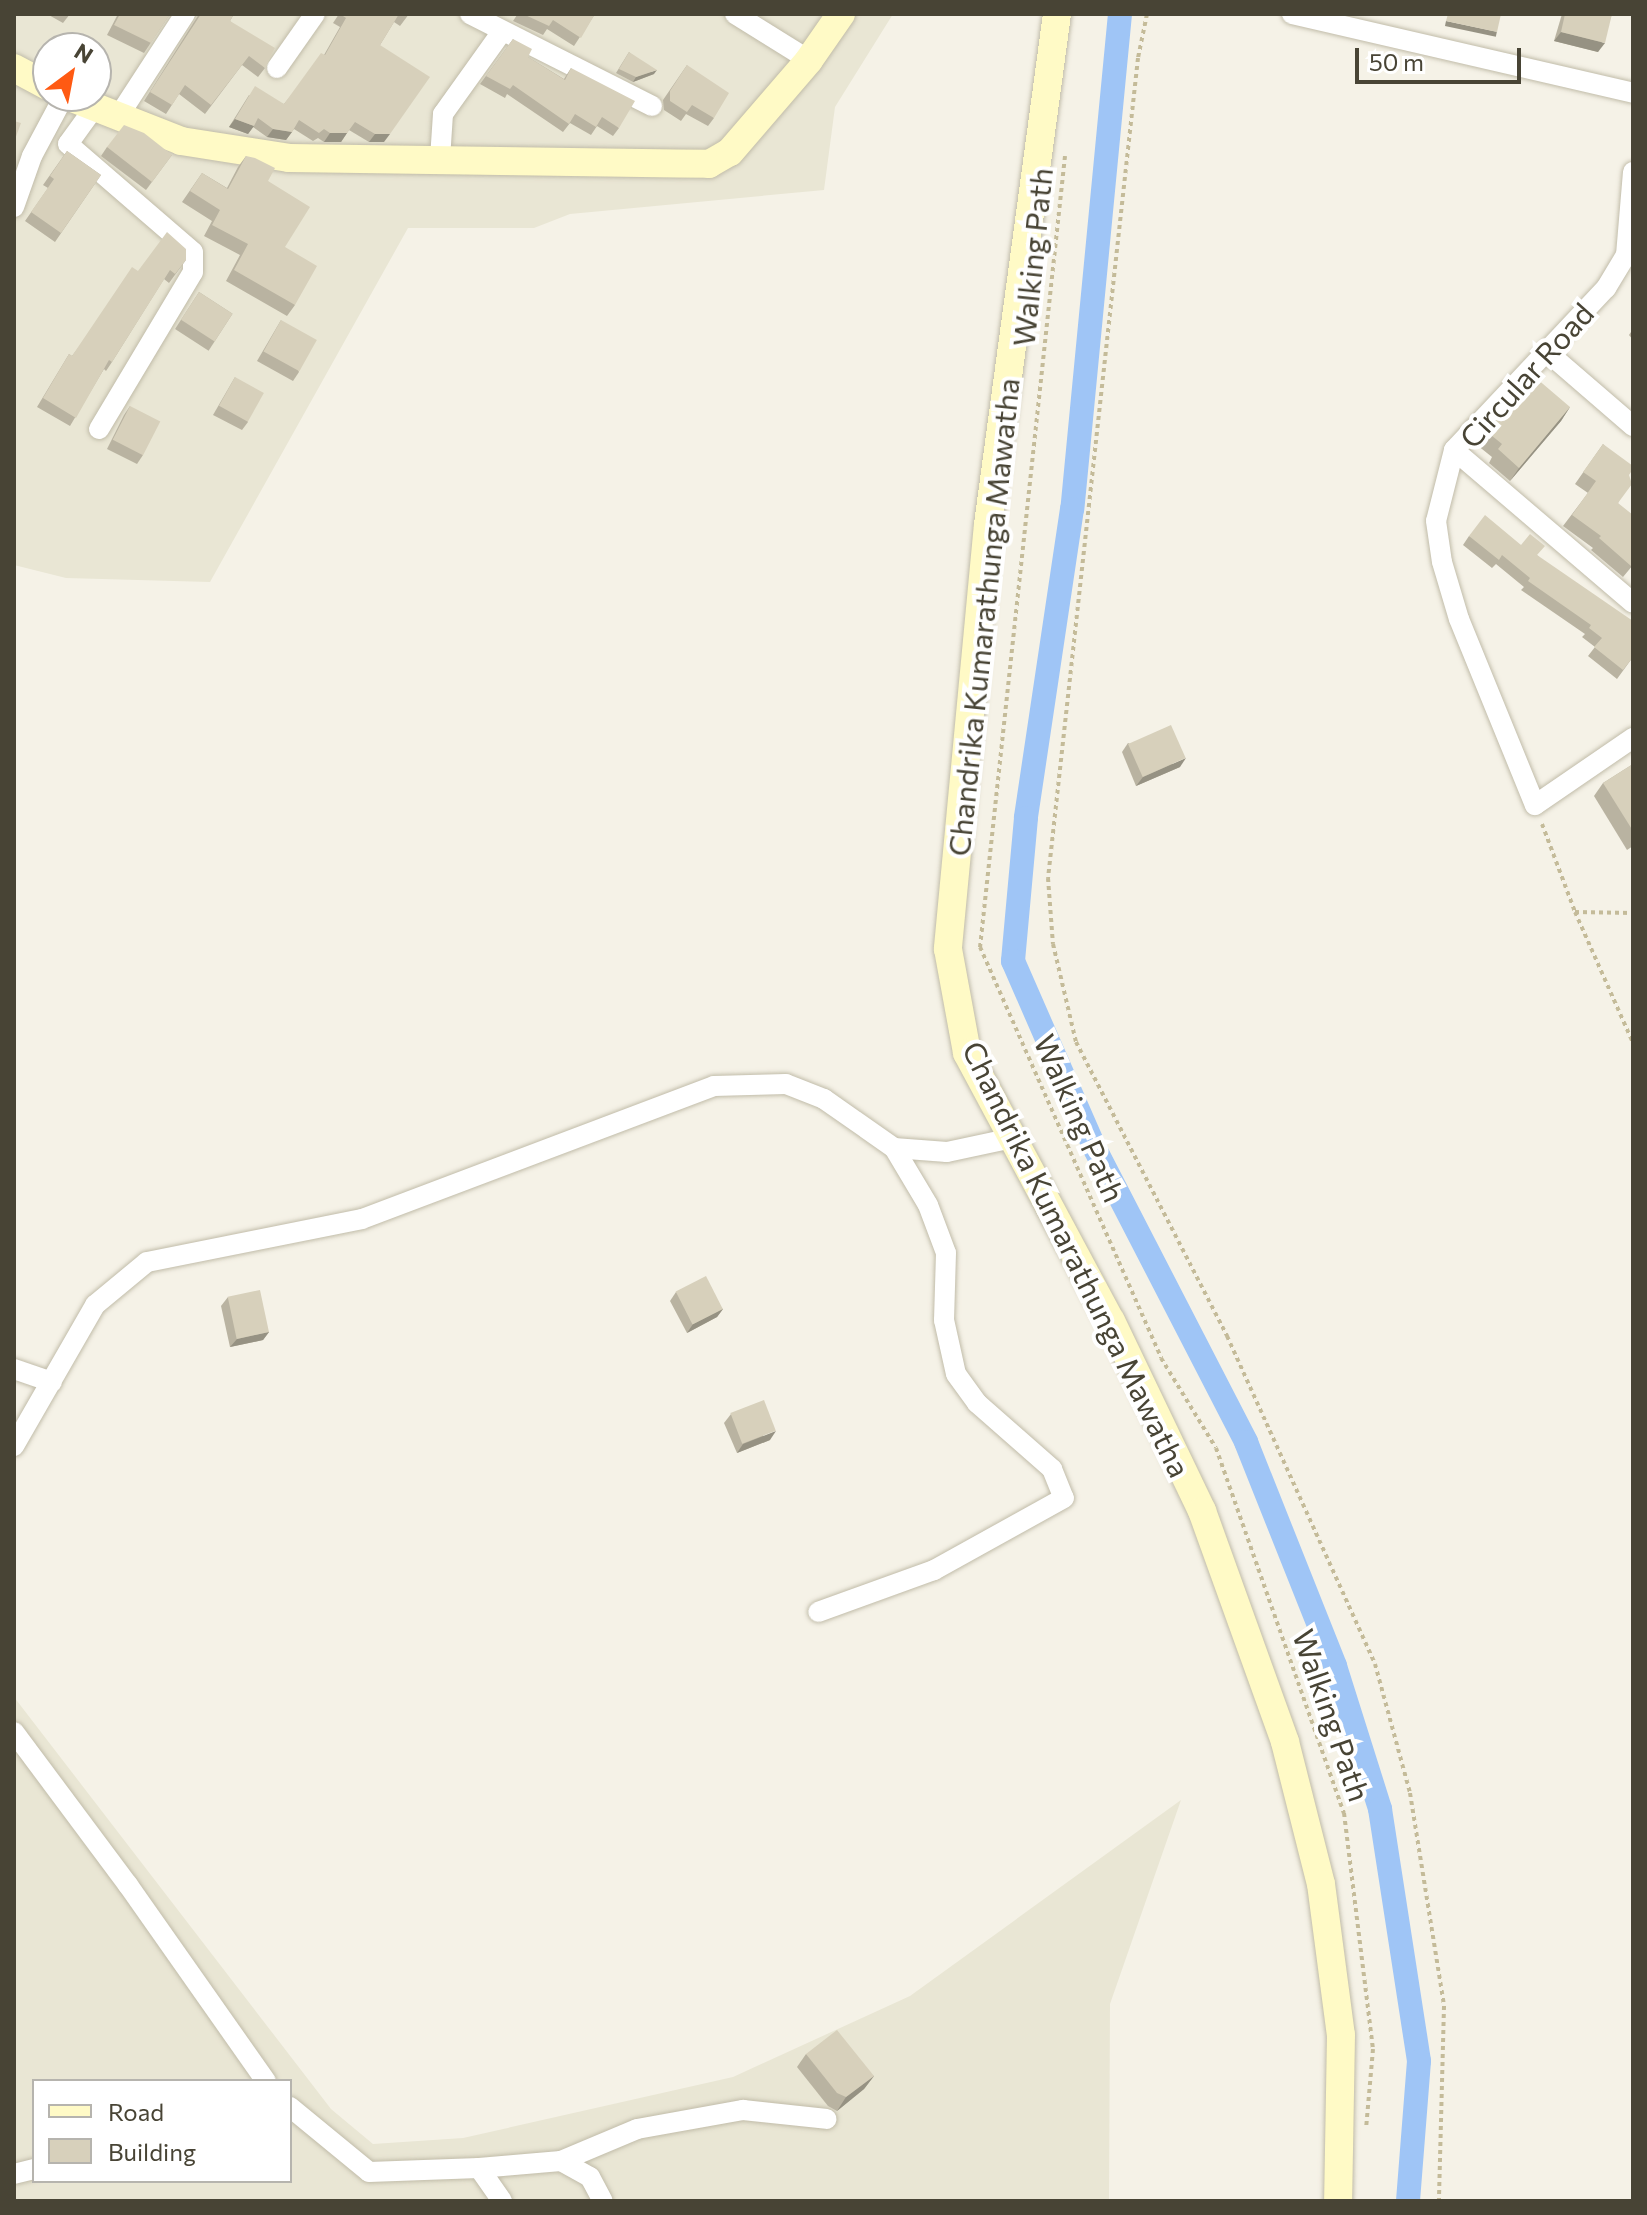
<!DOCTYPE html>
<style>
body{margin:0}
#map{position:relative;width:1647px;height:2215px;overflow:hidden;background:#f5f2e7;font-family:Commissioner,sans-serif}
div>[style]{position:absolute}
.residential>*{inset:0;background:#e9e6d4}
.canal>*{height:24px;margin:-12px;padding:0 12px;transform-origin:12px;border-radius:12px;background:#9fc5f6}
.path>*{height:4px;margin-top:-2px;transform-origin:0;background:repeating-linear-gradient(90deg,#c4bb99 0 4px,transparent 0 8px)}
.roads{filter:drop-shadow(0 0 2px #c1bca9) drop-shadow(0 0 2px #c1bca9)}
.street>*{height:20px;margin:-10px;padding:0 10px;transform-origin:10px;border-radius:10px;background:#fff}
.secondary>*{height:28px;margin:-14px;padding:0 14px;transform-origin:14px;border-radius:14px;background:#fffac6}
.wall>*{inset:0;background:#b9b3a1;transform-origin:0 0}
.shaded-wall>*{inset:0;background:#969283;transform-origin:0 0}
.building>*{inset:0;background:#d7d0bb;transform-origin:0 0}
span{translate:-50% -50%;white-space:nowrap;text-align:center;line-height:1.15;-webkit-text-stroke:8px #fff;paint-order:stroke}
.street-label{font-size:30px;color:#484435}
.frame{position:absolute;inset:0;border:16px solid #484435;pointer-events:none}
.legend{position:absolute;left:32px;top:2079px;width:260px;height:104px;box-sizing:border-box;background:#fff;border:2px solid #b6b4ae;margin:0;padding:10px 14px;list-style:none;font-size:24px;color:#484435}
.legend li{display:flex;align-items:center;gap:16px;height:40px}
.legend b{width:40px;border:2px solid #b6b4ae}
.north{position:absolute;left:32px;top:32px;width:80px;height:80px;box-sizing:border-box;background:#fff;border:2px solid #b6b4ae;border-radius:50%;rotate:32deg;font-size:22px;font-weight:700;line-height:32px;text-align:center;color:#484435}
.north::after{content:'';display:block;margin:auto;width:28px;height:36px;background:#ff5a13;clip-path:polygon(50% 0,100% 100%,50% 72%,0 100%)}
.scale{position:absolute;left:1355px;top:48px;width:166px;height:36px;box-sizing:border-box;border:4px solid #484435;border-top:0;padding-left:10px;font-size:24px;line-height:28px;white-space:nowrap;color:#484435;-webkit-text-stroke:6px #fff;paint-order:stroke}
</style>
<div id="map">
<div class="residential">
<i style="clip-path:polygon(evenodd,14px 14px,893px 14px,835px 107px,824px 190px,570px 214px,534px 228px,408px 228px,210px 582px,66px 578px,14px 565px,14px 14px,48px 48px,96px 48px,96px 96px,48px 96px,48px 48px)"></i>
<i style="clip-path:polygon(evenodd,14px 1697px,331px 2109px,373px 2144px,463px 2138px,733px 2077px,910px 1996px,1181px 1800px,1110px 2004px,1109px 2201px,14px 2201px,14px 1697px,34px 2081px,290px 2081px,290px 2181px,34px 2181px,34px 2081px)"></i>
</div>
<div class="canal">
<i style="left:1120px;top:14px;width:497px;rotate:95.5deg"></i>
<i style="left:1072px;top:509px;width:312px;rotate:98.5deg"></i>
<i style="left:1026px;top:818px;width:144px;rotate:95.2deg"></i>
<i style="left:1013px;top:961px;width:205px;rotate:66.4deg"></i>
<i style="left:1095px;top:1149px;width:330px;rotate:62.7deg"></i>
<i style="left:1246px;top:1442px;width:241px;rotate:68.3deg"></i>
<i style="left:1335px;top:1666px;width:150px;rotate:72.5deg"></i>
<i style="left:1380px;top:1809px;width:255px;rotate:81.2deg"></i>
<i style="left:1419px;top:2061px;width:140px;rotate:94.5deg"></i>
</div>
<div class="path">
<i style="left:1147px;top:14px;width:45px;rotate:101.6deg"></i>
<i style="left:1138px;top:58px;width:825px;rotate:96.26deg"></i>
<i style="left:1048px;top:878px;width:66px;rotate:85.7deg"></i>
<i style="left:1053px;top:944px;width:101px;rotate:76.8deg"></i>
<i style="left:1076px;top:1042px;width:331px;rotate:62.8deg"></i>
<i style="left:1227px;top:1336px;width:360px;rotate:65.7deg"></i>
<i style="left:1375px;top:1664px;width:134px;rotate:74.8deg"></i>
<i style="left:1410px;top:1793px;width:216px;rotate:80.9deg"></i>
<i style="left:1444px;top:2006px;width:195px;rotate:91.5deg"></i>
<i style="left:1065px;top:156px;width:796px;rotate:96.13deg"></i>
<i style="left:980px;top:947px;width:449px;rotate:66.2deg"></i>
<i style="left:1161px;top:1358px;width:105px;rotate:58.6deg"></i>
<i style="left:1216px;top:1448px;width:387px;rotate:70.7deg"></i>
<i style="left:1344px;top:1813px;width:238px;rotate:83deg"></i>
<i style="left:1373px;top:2049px;width:80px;rotate:95deg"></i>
<i style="left:1542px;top:824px;width:94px;rotate:69.4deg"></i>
<i style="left:1575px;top:912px;width:143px;rotate:66.1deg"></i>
<i style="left:1575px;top:912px;width:58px;rotate:1deg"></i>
</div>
<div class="roads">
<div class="street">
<i style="left:470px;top:14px;width:204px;rotate:26.8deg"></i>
<i style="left:735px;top:14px;width:87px;rotate:31.9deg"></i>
<i style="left:1292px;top:14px;width:350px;rotate:13deg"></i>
<i style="left:277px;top:68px;width:66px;rotate:-54.9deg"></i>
<i style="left:94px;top:108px;width:44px;rotate:125.8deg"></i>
<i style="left:68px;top:144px;width:165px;rotate:40.8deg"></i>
<i style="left:193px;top:252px;width:20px;rotate:90deg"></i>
<i style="left:193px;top:272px;width:183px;rotate:120.9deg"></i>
<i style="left:118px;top:117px;width:123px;rotate:-57deg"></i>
<i style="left:440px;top:159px;width:45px;rotate:-86.2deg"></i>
<i style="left:443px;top:114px;width:100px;rotate:-54.4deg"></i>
<i style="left:1633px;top:172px;width:83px;rotate:94.8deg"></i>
<i style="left:1626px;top:255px;width:39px;rotate:121deg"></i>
<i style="left:1606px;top:288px;width:222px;rotate:133.2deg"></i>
<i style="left:1454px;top:450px;width:235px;rotate:40.5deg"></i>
<i style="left:14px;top:207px;width:54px;rotate:-70.6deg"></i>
<i style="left:32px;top:156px;width:68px;rotate:-61.9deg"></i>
<i style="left:1546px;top:351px;width:115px;rotate:40.8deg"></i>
<i style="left:1454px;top:450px;width:73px;rotate:104.2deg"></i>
<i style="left:1436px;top:521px;width:41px;rotate:81.7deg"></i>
<i style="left:1442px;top:562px;width:59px;rotate:73.4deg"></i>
<i style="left:1459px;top:619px;width:201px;rotate:67.8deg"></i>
<i style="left:1535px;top:805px;width:119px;rotate:-34.4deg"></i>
<i style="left:894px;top:1148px;width:53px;rotate:4.3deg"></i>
<i style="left:947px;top:1152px;width:67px;rotate:-12deg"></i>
<i style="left:14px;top:1369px;width:40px;rotate:18.9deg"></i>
<i style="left:14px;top:1446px;width:163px;rotate:-60.1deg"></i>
<i style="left:95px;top:1305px;width:67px;rotate:-39.6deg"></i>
<i style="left:147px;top:1262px;width:219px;rotate:-11.3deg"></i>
<i style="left:362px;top:1219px;width:376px;rotate:-20.7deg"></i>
<i style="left:714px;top:1086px;width:72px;rotate:-1.6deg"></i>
<i style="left:786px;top:1084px;width:41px;rotate:21.5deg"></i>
<i style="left:824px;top:1099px;width:85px;rotate:35deg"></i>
<i style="left:894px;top:1148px;width:66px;rotate:59.2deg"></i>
<i style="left:928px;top:1205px;width:51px;rotate:69.4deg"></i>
<i style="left:946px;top:1253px;width:67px;rotate:91.7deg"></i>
<i style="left:944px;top:1320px;width:55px;rotate:77.5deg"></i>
<i style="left:956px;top:1374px;width:36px;rotate:54deg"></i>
<i style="left:977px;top:1403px;width:100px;rotate:41.3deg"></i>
<i style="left:1052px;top:1469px;width:31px;rotate:68deg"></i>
<i style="left:1064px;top:1498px;width:149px;rotate:151deg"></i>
<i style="left:934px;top:1570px;width:123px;rotate:160.1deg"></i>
<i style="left:14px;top:1732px;width:191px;rotate:53.3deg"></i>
<i style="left:128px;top:1885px;width:240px;rotate:54.9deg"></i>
<i style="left:290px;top:2107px;width:102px;rotate:39.4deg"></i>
<i style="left:369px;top:2172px;width:110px;rotate:-2.1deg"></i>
<i style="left:479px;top:2168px;width:40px;rotate:55.1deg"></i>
<i style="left:561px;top:2161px;width:82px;rotate:-22.8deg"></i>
<i style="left:637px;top:2129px;width:108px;rotate:-10.2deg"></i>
<i style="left:743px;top:2110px;width:84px;rotate:6.1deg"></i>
<i style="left:479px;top:2168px;width:82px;rotate:-4.9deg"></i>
<i style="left:561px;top:2161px;width:33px;rotate:29deg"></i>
<i style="left:590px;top:2177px;width:27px;rotate:62deg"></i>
<i style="left:14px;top:2174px;width:21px;rotate:-14deg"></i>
</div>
<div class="secondary">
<i style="left:1057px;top:14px;width:515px;rotate:97.7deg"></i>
<i style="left:988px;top:524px;width:427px;rotate:95.4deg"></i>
<i style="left:948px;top:949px;width:106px;rotate:79.6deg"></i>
<i style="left:967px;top:1053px;width:304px;rotate:61.8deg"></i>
<i style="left:1111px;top:1321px;width:211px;rotate:64.4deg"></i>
<i style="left:1202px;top:1511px;width:245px;rotate:70.2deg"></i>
<i style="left:1285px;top:1742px;width:146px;rotate:75.8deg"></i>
<i style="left:1321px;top:1884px;width:152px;rotate:82.5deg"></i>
<i style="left:1341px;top:2035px;width:166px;rotate:91deg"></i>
<i style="left:14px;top:68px;width:38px;rotate:28deg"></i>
<i style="left:67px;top:96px;width:123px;rotate:21.5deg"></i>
<i style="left:181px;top:141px;width:109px;rotate:8.9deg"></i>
<i style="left:289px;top:158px;width:420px;rotate:0.8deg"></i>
<i style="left:709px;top:164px;width:24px;rotate:-30deg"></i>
<i style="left:730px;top:152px;width:121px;rotate:-49.3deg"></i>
<i style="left:809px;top:60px;width:56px;rotate:-55.2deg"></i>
</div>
</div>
<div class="wall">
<i style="clip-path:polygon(47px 14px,70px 14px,63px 23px)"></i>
<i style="clip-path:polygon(118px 14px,170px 14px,144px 53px,107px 35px)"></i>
<i style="clip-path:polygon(199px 14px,234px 14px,230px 21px,265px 68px,258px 77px,242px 65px,205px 114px,179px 94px,166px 114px,144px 101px)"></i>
<i style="clip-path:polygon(339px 14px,409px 14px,400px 26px,394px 22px,380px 45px,384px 142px,369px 142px,349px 130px,341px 142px,324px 142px,318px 138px,313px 141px,294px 129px,286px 140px,267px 137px,253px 127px,248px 134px,229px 127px,249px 95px,284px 104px,324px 55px,340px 27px,333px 23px)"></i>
<i style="clip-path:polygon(516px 14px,595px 14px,574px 46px,547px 29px,543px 35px,513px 21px,517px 15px)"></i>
<i style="clip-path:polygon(1562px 14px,1612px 14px,1598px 52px,1554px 41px)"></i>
<i style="clip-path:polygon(513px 39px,528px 57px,564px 79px,571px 68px,619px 128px,613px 136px,597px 126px,591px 135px,570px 123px,563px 132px,507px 94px,505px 98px,480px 84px)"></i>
<i style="clip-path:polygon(629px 52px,654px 74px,633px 82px,616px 73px)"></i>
<i style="clip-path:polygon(687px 65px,714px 118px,708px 126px,686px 114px,681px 121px,664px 110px,663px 100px)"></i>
<i style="clip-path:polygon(107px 147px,172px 155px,146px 190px,101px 156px)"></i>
<i style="clip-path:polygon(67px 151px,101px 175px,55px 242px,25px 221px,48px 188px,43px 185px)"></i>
<i style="clip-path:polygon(246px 156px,268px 181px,285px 247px,295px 305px,287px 316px,226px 281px,240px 255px,204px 236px,212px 221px,182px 202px,202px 173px,227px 188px,238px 167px)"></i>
<i style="clip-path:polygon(186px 260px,169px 283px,164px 279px,112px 362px,106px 371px,104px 369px,70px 426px,37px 407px,69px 354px,72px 356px,138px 271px)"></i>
<i style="left:199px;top:292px;width:40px;height:44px;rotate:33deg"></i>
<i style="clip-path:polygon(281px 320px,299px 372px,293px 381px,257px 361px)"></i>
<i style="clip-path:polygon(1633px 329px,1633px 340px,1629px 335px)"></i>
<i style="clip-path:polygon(235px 377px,248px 422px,242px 430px,213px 415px)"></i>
<i style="clip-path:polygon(130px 406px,143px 455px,137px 464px,107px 449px,124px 415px)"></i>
<i style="clip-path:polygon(1570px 407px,1561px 421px,1510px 481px,1489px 463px,1492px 457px,1477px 445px,1486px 431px)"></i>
<i style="clip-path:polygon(1603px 444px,1629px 475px,1618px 503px,1633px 565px,1623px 577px,1591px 550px,1593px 548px,1563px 526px,1588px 493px,1575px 484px)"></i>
<i style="clip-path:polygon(1469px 536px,1521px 545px,1538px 556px,1633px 657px,1617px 679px,1588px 656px,1595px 647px,1582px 637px,1585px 634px,1521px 590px,1524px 587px,1496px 564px,1492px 568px,1463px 545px)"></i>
<i style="clip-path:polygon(1128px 743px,1180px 767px,1136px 786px,1122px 752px)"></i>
<i style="clip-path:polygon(1633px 764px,1633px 846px,1627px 850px,1594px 796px,1603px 783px)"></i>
<i style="clip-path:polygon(676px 1292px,723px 1309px,717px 1317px,687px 1333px,670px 1301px)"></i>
<i style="clip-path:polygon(228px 1297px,269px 1332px,263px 1340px,230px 1347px,221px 1306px)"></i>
<i style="clip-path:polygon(731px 1414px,770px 1440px,737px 1453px,724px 1423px)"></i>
<i style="clip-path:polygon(806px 2054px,874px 2076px,864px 2089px,837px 2111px,828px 2106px,797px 2067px)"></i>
</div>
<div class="shaded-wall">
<i style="left:1446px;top:21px;width:52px;height:5px;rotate:12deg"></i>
<i style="clip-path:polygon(1561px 32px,1605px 43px,1598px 52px,1554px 41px)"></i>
<i style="clip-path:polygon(657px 70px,654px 74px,633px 82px,636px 77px)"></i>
<i style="clip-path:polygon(235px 119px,254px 126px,248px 134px,229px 127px)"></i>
<i style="clip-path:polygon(273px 129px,292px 132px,286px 140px,267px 137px)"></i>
<i style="clip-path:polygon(330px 133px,347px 133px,341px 142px,324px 142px)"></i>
<i style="clip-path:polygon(375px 134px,390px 134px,384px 142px,369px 142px)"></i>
<i style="clip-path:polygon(1570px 407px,1561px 421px,1510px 481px,1519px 468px)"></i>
<i style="clip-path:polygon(1186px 758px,1180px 767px,1136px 786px,1143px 777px)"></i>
<i style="clip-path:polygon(723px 1309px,717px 1317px,687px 1333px,693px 1324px)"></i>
<i style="clip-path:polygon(269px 1332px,263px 1340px,230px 1347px,237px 1339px)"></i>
<i style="clip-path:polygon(776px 1431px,770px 1440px,737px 1453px,743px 1444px)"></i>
<i style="clip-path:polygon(874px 2076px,864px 2089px,837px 2111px,846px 2097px)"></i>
</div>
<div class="building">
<i style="clip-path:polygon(120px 14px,170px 14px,151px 43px,114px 25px)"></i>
<i style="clip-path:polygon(201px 14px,234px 14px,230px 21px,275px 48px,265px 68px,249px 56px,211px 105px,185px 85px,172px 105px,150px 92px)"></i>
<i style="clip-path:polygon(340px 14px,399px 14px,380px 45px,430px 77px,390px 134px,375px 134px,355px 122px,347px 133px,330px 133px,324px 129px,319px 133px,299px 120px,292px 132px,273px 129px,258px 118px,254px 126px,235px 119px,255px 86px,284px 104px,321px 53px,325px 55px,346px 18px)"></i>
<i style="clip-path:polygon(523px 14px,595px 14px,581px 38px,553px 20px,549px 26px)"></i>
<i style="clip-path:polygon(1448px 14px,1501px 14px,1497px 32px,1446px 21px)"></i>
<i style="clip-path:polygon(1565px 14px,1612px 14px,1605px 43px,1561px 32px)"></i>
<i style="clip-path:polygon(513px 39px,532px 49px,528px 57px,565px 80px,571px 68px,635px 101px,619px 128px,602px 117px,596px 127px,575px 114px,569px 124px,513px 85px,510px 89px,486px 76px)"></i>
<i style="clip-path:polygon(629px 52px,657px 70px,636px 77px,619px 69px)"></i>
<i style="clip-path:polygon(687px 65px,729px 93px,714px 118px,692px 105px,687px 112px,670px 101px,670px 91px)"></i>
<i style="clip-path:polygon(14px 121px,21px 123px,14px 142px)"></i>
<i style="clip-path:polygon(124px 125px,144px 133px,172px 155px,152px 182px,107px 147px)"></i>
<i style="clip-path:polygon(67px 151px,101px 175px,61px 233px,31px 212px,54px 179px,50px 176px)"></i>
<i style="clip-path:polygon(246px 156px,255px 158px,275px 168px,268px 181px,310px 207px,285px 247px,317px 266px,295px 305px,234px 270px,248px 244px,212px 225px,220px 210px,190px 191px,202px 173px,228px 189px)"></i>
<i style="clip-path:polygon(167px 232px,186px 249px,186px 260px,175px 274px,170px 270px,112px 362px,109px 360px,76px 418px,43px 398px,69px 354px,72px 356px,132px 267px,138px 271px)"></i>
<i style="left:199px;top:292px;width:40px;height:33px;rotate:33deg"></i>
<i style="left:281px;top:320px;width:41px;height:36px;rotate:29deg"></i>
<i style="left:235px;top:377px;width:33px;height:33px;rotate:29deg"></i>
<i style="clip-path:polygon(1536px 378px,1570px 407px,1519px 468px,1498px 449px,1502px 444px,1486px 431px)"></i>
<i style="left:130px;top:406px;width:34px;height:38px;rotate:27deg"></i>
<i style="clip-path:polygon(1603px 444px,1633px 466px,1633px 469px,1629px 475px,1632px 484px,1618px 503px,1633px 515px,1633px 564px,1631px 566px,1599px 538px,1601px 536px,1572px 515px,1596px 481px,1583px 472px)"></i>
<i style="clip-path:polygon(1485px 515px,1521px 545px,1530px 534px,1545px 546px,1537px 555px,1633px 621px,1633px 657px,1623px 670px,1594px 647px,1602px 638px,1589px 628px,1591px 625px,1528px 581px,1530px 578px,1502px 555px,1499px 560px,1469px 536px)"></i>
<i style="left:1171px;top:725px;width:36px;height:47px;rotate:66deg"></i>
<i style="clip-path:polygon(1633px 764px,1633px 831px,1603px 783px)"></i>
<i style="left:706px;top:1276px;width:37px;height:34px;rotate:63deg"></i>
<i style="left:260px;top:1290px;width:43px;height:33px;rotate:78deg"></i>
<i style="left:764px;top:1400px;width:33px;height:36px;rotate:69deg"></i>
<i style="clip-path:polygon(837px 2030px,874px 2076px,846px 2097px,837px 2093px,806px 2054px)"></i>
</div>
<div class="street-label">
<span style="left:1032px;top:257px;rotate:-84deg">Walking Path</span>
<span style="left:1526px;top:375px;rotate:-48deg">Circular Road</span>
<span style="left:983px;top:617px;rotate:-84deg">Chandrika Kumarathunga Mawatha</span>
<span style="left:1080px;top:1118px;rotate:66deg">Walking Path</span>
<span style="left:1077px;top:1259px;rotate:64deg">Chandrika Kumarathunga Mawatha</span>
<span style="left:1332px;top:1715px;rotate:71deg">Walking Path</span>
</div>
<div class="frame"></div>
<ul class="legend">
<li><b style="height:10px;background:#fffac6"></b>Road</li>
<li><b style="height:22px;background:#d7d0bb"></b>Building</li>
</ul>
<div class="north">N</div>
<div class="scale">50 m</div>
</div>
